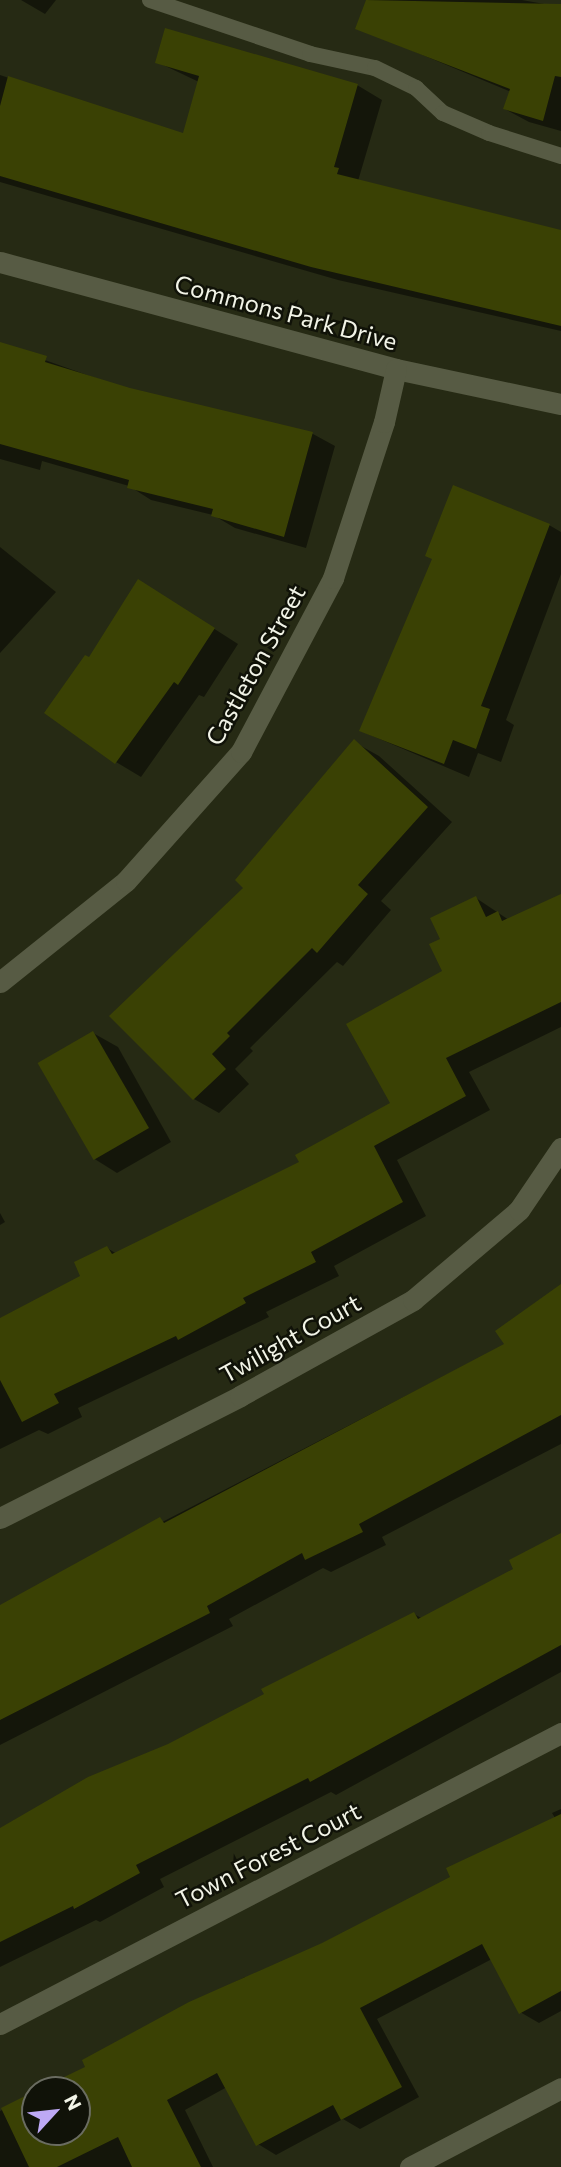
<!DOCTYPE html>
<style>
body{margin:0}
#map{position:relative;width:561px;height:2167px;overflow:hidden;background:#262a14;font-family:Commissioner,sans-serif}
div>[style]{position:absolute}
.shadow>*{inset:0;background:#0007}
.building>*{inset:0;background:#3a4104;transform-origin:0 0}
.service>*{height:16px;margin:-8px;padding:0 8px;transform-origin:8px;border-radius:8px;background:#575b44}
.minor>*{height:21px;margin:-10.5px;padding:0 10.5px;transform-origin:10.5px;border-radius:10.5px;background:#575b44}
span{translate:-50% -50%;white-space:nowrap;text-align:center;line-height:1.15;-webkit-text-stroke:5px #101208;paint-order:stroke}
.street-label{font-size:24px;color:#f2f4e7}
.north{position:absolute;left:21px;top:2076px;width:70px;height:70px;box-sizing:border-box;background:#101208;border:2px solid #6a6c61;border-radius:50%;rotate:63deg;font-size:19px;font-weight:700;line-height:28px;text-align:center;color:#f2f4e7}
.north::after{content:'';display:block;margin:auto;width:24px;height:32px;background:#bea9f5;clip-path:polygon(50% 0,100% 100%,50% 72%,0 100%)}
</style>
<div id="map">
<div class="shadow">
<i style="clip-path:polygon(21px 0,56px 0,45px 14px)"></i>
<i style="clip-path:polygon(368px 0,522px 0,561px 7px,561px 131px,529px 122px,505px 109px,511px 92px,358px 28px)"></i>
<i style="clip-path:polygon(157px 62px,357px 85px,382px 100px,358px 181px,561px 231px,561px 331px,338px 280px,0 182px,0 75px,184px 136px,199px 82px)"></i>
<i style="clip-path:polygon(0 344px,129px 390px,313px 434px,335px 446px,306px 548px,235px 528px,213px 515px,151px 500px,129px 486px,42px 461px,40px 470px,0 459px)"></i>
<i style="clip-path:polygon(549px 525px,561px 532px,561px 574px,506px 720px,514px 725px,501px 762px,478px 753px,469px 777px,361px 731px)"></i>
<i style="clip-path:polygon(0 547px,56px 592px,0 653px)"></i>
<i style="clip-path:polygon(163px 596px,238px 644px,204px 697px,199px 695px,141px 777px,116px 762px,90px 659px)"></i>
<i style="clip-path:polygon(354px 742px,379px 756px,452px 822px,381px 901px,391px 910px,343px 966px,337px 962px,250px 1048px,253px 1051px,235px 1069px,249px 1084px,219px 1113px,194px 1099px,112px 1016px,246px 888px)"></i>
<i style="clip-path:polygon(561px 896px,561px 1027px,469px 1072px,490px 1110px,397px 1160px,426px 1216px,334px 1266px,339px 1276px,266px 1312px,269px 1317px,78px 1408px,82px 1417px,48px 1434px,39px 1430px,0 1449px,0 1320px,83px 1277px,107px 1248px,117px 1254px,302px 1163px,392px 1104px,444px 971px,442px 940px,476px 898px,509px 920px)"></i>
<i style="clip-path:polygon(93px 1033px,118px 1047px,171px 1142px,117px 1173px,93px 1158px)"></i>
<i style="clip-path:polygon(0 1213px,5px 1222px,0 1225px)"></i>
<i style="clip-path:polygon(561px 1289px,561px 1444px,382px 1537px,386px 1545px,331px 1572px,323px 1568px,229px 1619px,233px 1626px,0 1745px,0 1606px,506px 1344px)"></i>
<i style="clip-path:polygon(561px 1535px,561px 1672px,336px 1795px,331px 1792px,160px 1879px,164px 1887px,100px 1922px,96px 1920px,0 1967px,0 1830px,169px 1746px,414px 1614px,423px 1619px,515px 1570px)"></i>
<i style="clip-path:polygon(561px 1809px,561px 2011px,539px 2023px,520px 2012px,492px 1959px,377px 2019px,419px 2097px,360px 2129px,343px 2119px,276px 2155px,258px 2144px,227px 2087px,185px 2110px,213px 2167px,0 2167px,0 2111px,35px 2094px,35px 2132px,77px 2132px,77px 2090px,42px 2090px,88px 2068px,190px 2004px,245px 1977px,251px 1980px,452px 1877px,555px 1818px,552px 1813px)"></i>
</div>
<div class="building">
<i style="clip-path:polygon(366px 0,561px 4px,561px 77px,555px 76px,543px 121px,503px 109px,510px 89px,355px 29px)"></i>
<i style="clip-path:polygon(165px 28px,358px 84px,334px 167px,339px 168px,337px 174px,561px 230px,561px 326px,311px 267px,0 176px,0 106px,8px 76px,183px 133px,199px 76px,155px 63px)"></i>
<i style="clip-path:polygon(0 342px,47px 356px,45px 362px,130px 388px,313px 432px,284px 537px,211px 516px,213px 509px,127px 488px,129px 480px,0 444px)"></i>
<i style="clip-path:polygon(453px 485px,550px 524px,481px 706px,490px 709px,476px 749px,453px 740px,444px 764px,359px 731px,432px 559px,425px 556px)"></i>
<i style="clip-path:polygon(138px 579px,215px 628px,178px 685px,174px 682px,115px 764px,44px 713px,85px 655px,89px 657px)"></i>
<i style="clip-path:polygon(354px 739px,428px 807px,358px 885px,368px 894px,317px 953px,312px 948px,227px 1033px,230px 1036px,212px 1054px,226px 1069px,193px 1100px,109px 1016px,243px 888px,235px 880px)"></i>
<i style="clip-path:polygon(561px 894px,561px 1002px,446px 1058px,466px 1096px,374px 1146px,403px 1202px,311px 1252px,316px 1262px,243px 1298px,246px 1303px,178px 1340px,176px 1336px,54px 1394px,59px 1403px,22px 1422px,0 1380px,0 1318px,80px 1276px,74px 1262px,107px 1246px,112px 1254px,299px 1162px,295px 1155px,390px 1103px,346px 1024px,442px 971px,429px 944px,440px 939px,430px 918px,476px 896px,486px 917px,498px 911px,502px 921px)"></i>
<i style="left:93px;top:1031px;width:112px;height:64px;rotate:60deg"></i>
<i style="clip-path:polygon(561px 1284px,561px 1415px,359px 1524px,363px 1532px,305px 1560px,302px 1553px,207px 1606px,210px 1613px,0 1720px,0 1605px,160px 1517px,164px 1523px,504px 1344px,495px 1331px)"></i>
<i style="clip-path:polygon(561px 1533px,561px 1645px,310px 1782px,308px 1778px,136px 1865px,140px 1873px,74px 1909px,73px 1906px,0 1942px,0 1828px,88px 1777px,168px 1744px,264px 1694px,261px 1689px,414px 1612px,418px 1619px,513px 1569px,509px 1560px)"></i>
<i style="clip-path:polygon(561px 1814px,561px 1991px,519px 2014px,482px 1944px,360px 2008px,402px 2087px,341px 2120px,333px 2105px,256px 2146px,217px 2073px,167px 2100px,201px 2167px,132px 2167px,118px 2137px,57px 2167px,29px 2167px,1px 2108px,35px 2091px,35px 2132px,77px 2132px,77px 2090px,37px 2090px,85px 2067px,82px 2060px,189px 2002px,322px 1943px,450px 1877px,446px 1868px)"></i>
</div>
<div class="service">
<i style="left:150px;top:0;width:169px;rotate:18.6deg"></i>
<i style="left:310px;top:54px;width:66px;rotate:12.2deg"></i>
<i style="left:375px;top:68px;width:46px;rotate:26deg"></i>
<i style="left:416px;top:88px;width:37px;rotate:43deg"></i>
<i style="left:443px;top:113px;width:50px;rotate:23.5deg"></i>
<i style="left:489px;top:133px;width:76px;rotate:17.7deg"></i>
</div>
<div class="minor">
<i style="left:0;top:262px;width:410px;rotate:15.1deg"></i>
<i style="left:396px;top:369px;width:169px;rotate:12deg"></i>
<i style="left:0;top:982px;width:161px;rotate:-38.7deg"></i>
<i style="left:126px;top:881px;width:173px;rotate:-48.3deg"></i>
<i style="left:241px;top:752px;width:197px;rotate:-62.1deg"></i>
<i style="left:333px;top:578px;width:164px;rotate:-71.9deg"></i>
<i style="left:384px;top:422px;width:54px;rotate:-77.2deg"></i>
<i style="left:0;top:1518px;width:269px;rotate:-26.9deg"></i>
<i style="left:240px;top:1396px;width:198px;rotate:-29deg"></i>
<i style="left:413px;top:1300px;width:139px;rotate:-40.3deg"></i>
<i style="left:519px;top:1210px;width:75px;rotate:-55.9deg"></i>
<i style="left:0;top:2024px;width:632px;rotate:-27.42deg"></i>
<i style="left:410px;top:2167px;width:170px;rotate:-27.6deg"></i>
</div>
<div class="street-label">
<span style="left:286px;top:312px;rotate:15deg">Commons Park Drive</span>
<span style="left:255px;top:665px;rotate:-61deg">Castleton Street</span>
<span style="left:290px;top:1338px;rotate:-29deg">Twilight Court</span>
<span style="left:268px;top:1855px;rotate:-27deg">Town Forest Court</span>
</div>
<div class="north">N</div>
</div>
